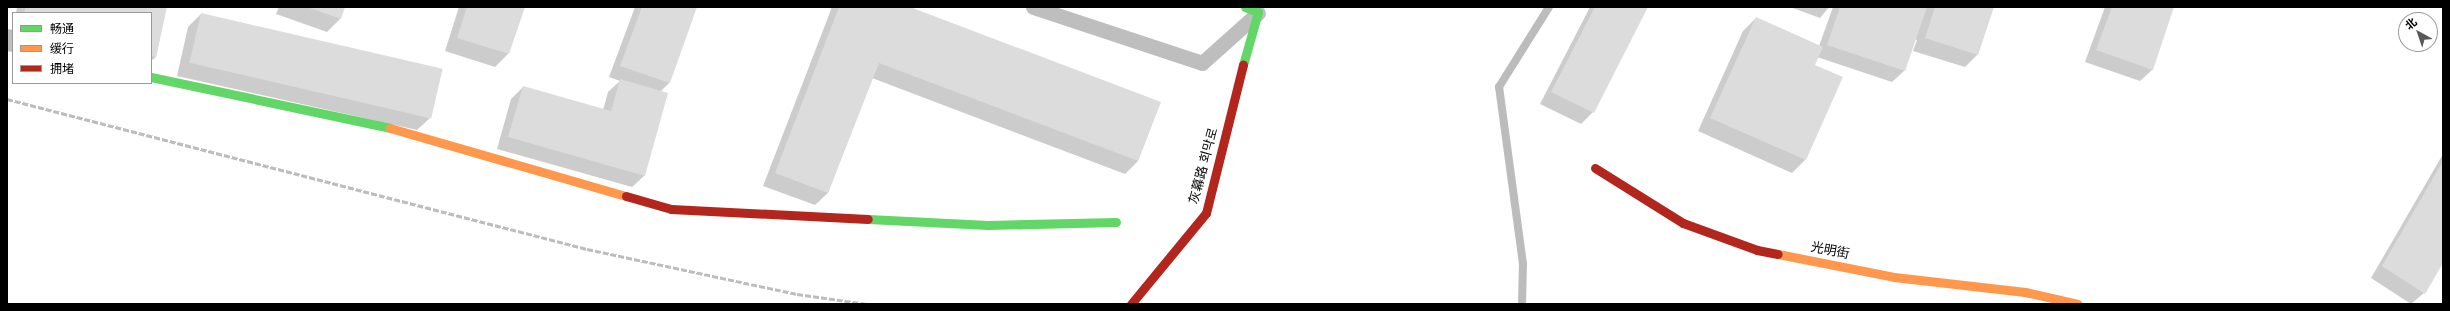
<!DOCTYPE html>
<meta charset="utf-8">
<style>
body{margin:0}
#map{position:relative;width:2450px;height:311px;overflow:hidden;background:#fff;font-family:Poppins,"Noto Sans SC","Noto Sans KR",sans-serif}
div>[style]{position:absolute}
.shadow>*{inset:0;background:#0003}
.stream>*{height:8px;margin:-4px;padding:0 4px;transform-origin:4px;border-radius:4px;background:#bcbcbc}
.building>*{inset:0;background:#dcdcdc;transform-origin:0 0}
.lane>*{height:15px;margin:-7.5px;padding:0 7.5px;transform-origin:7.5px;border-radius:7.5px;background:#bebebe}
.street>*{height:22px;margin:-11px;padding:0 11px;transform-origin:11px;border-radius:11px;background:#bebebe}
.fast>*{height:9px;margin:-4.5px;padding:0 4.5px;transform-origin:4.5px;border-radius:4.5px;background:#63d668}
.slow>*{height:9px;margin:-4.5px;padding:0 4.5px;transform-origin:4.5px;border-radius:4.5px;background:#ff974d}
.jam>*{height:9px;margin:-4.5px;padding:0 4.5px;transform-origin:4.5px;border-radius:4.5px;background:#b3261e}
.rail>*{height:3px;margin-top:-1.5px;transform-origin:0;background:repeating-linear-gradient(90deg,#bdbdbd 0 6px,transparent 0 8px)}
span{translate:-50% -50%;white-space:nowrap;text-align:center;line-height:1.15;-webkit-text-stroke:3.5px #fff;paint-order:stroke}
.street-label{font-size:13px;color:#000}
.frame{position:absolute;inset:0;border:8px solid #000;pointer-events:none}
.legend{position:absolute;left:12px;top:12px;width:140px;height:72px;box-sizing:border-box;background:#fff;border:1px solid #999;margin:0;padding:5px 7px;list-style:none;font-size:12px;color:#000}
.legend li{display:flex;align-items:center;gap:8px;height:20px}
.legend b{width:20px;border:1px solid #999}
.north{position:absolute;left:2398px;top:12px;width:40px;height:40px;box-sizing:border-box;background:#fff;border:1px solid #999;border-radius:50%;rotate:320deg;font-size:11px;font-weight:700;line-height:16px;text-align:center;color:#000}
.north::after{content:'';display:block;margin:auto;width:14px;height:18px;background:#595959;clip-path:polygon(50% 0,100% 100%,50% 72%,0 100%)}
</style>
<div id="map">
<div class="shadow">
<i style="clip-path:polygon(17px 7px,166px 7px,156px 57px,151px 61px,151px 13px,16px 13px)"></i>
<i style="clip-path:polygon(279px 7px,344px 7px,340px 19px,327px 32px,276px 14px)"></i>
<i style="clip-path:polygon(459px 7px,523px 7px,508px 54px,495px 67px,445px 51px)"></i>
<i style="clip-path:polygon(635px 7px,696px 7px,669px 83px,660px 92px,644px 176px,632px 187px,497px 149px,511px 99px,523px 87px,603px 110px,608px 92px,620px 81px,609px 77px)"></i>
<i style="clip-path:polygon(832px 7px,907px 7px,1160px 103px,1138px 161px,1125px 174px,872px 78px,828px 193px,815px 205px,763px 186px)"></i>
<i style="clip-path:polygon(1590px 7px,1647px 7px,1593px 112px,1581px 124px,1540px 104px)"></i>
<i style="clip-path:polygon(1790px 7px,1829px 7px,1820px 18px)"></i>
<i style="clip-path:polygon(1833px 7px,1993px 7px,1978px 54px,1965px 67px,1913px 51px,1917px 40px,1915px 39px,1904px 71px,1892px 82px,1817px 57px,1814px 65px,1805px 160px,1792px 173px,1698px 131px,1743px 31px,1756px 18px,1819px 46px)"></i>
<i style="clip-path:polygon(2105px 7px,2173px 7px,2152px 70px,2140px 81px,2085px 62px)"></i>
<i style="clip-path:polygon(201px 14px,430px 118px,417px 130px,177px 76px,188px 27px)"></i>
<i style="clip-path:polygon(2443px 154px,2443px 261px,2424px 293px,2411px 304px,2371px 278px)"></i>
</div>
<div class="stream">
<i style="left:1522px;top:304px;width:40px;rotate:-88.6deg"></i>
<i style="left:1523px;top:264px;width:179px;rotate:-97.7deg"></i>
<i style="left:1499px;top:87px;width:94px;rotate:-58deg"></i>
</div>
<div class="building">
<i style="clip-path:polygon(26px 7px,167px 7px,156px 57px,151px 56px,151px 13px,24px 13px)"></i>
<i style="clip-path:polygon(307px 7px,345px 7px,341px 19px)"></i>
<i style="clip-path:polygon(467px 7px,525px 7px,509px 54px,457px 38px)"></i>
<i style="clip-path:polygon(642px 7px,697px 7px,670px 83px,620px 66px)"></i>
<i style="clip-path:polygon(839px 7px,910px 7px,1161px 102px,1138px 161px,879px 63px,828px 193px,775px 173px)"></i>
<i style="clip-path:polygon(1595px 7px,1648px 7px,1594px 113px,1551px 92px)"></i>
<i style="clip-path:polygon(1840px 7px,1927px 7px,1905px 71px,1827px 45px)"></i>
<i style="clip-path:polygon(1935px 7px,1994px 7px,1978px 55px,1925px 38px)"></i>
<i style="clip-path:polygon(2112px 7px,2174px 7px,2153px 70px,2096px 50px)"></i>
<i style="left:201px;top:13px;width:248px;height:51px;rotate:13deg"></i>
<i style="clip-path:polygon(1756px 17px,1823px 47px,1815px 65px,1843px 77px,1806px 160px,1710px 118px)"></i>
<i style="clip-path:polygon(620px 79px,668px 93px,645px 176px,508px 137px,523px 86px,611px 111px)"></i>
<i style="clip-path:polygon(2443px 161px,2443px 263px,2425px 294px,2382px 266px)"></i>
</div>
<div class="lane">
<i style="left:1033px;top:7px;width:178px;rotate:18.3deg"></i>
<i style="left:1202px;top:63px;width:75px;rotate:-41.8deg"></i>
</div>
<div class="street">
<i style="left:7px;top:40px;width:6px;rotate:9deg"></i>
</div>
<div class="fast">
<i style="left:1243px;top:65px;width:55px;rotate:-74.2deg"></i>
<i style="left:1258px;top:12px;width:14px;rotate:-159deg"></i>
<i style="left:151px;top:77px;width:244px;rotate:12deg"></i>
<i style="left:868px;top:219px;width:120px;rotate:2.9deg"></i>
<i style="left:988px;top:225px;width:128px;rotate:-1.3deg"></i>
</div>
<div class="slow">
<i style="left:390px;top:128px;width:246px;rotate:16.1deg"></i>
<i style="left:1778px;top:254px;width:118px;rotate:11.2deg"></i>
<i style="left:1894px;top:277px;width:132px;rotate:6.5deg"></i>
<i style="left:2025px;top:292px;width:54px;rotate:12.8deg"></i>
</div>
<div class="jam">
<i style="left:1595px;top:168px;width:104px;rotate:32deg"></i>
<i style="left:1683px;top:223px;width:79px;rotate:20deg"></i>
<i style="left:1757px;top:250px;width:21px;rotate:11deg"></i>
<i style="left:626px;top:196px;width:47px;rotate:16.1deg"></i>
<i style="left:671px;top:209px;width:197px;rotate:2.9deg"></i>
<i style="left:1131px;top:304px;width:118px;rotate:-50.5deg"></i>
<i style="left:1206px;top:213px;width:153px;rotate:-76deg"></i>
</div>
<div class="rail">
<i style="left:7px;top:99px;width:599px;rotate:14.5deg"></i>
<i style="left:587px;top:249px;width:215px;rotate:12.1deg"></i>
<i style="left:797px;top:294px;width:71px;rotate:8.1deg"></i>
</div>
<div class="street-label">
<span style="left:1204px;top:166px;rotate:-75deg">灰幕路 회막로</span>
<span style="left:1830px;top:251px;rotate:11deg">光明街</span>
</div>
<div class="frame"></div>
<ul class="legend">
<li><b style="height:5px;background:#63d668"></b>畅通</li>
<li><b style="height:5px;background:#ff974d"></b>缓行</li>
<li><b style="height:5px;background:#b3261e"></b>拥堵</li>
</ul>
<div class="north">北</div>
</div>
